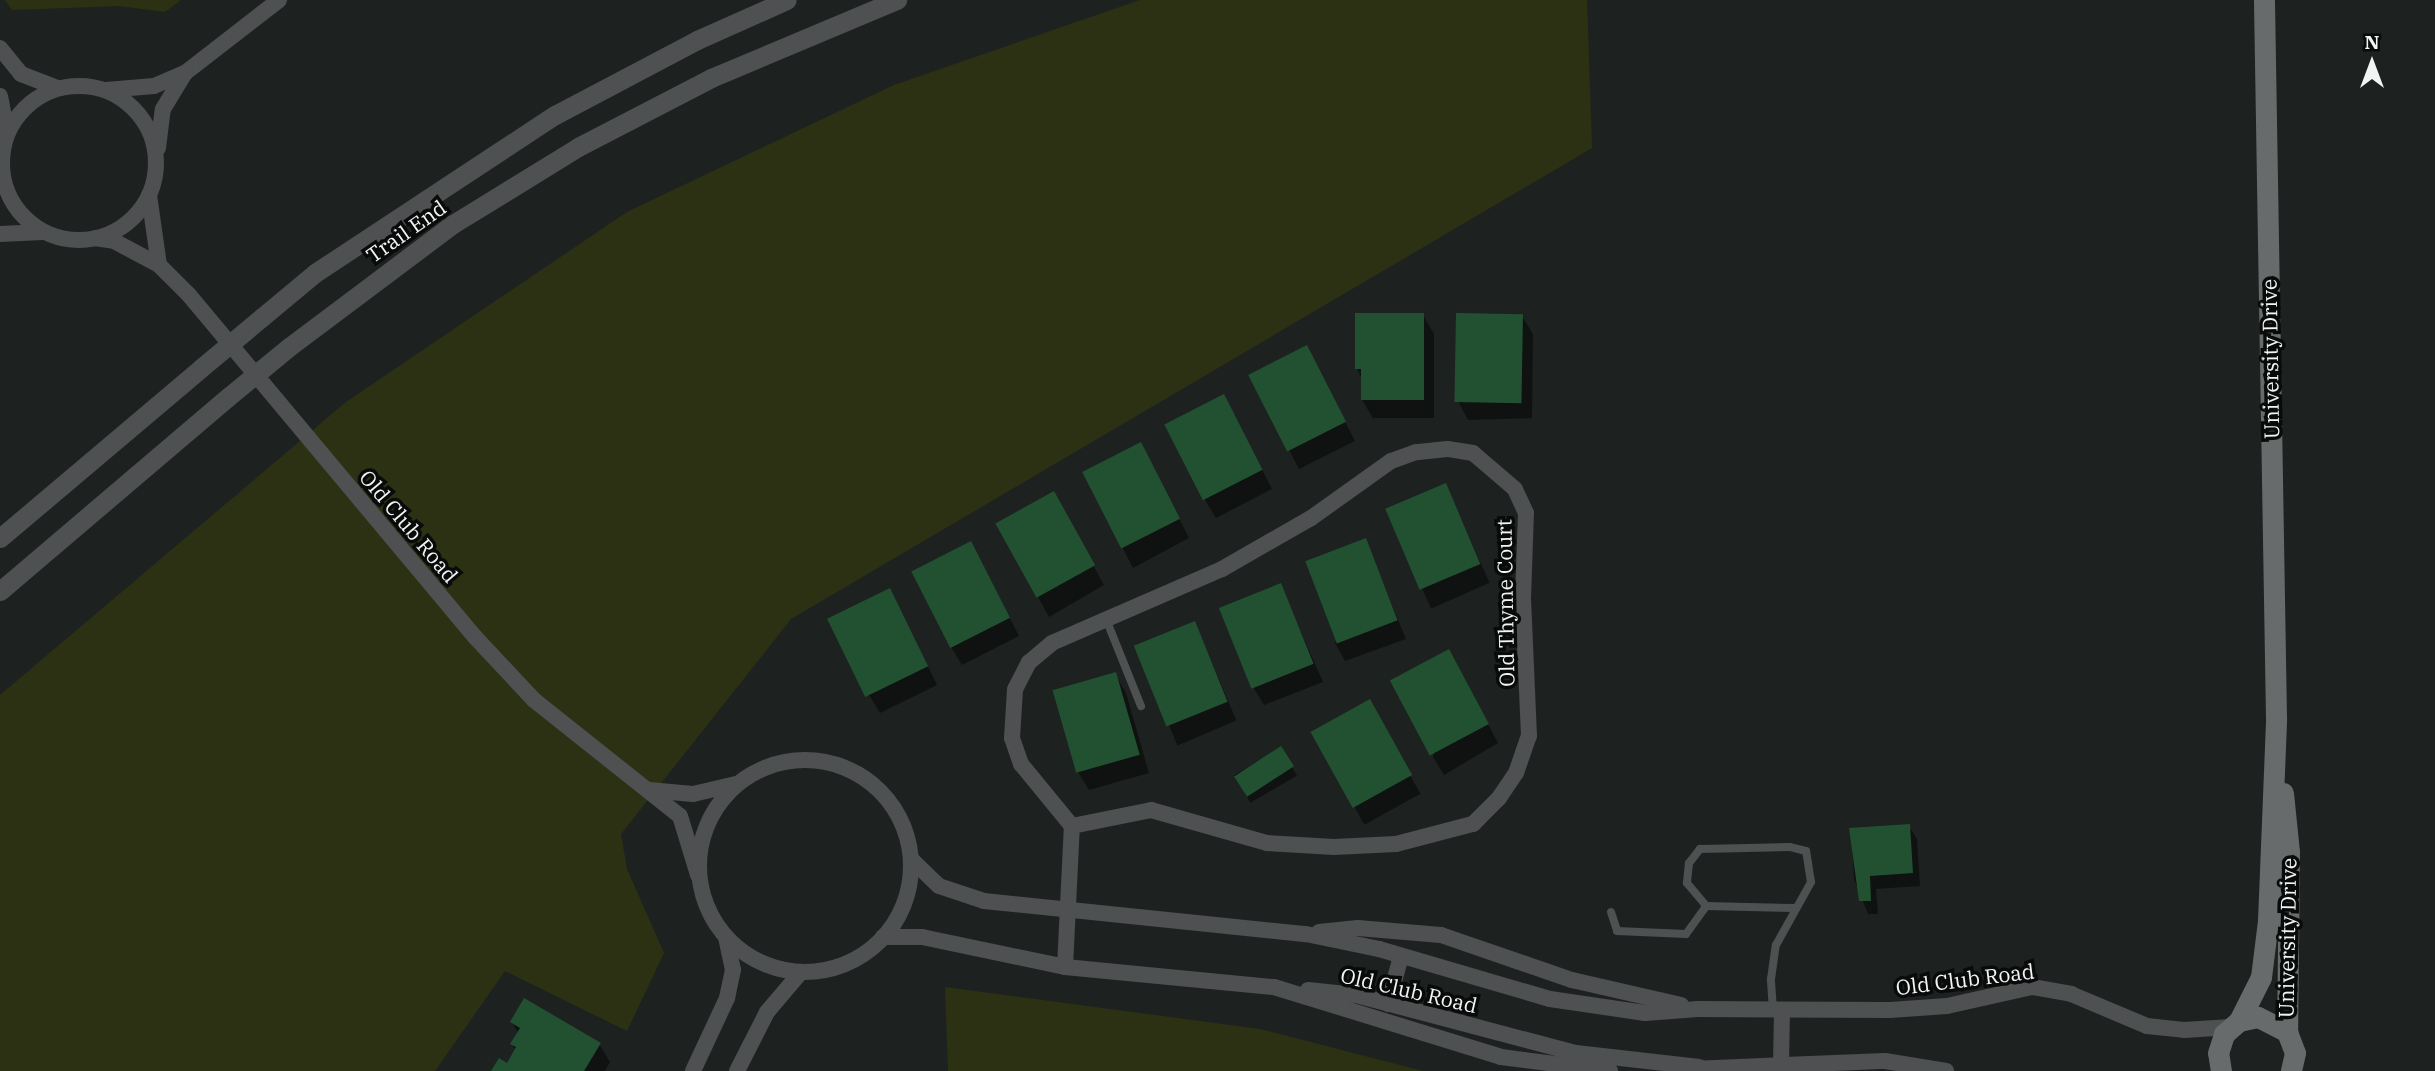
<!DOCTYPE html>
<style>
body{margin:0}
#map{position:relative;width:2435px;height:1071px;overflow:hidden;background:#1d2221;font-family:"IBM Plex Serif",serif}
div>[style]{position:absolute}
.green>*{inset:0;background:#2c3114}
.shadow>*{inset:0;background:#0007;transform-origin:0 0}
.building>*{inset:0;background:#225132;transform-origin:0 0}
.service>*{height:8px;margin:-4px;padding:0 4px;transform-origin:4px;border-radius:4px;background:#4e5051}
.minor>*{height:16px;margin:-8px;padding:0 8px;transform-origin:8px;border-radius:8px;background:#4e5051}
.minor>.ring{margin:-8px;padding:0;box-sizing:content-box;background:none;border:16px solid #4e5051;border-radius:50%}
.tertiary>*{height:19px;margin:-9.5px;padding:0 9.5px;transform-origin:9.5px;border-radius:9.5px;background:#4e5051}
.secondary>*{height:21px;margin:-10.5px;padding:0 10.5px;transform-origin:10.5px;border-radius:10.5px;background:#686b6c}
.tertiary-bridge>*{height:19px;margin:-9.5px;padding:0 9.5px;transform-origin:9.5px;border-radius:9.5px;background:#4e5051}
span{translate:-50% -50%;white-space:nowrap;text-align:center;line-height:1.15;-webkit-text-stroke:7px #090b0a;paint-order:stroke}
.street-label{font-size:21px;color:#f2f5f4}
.north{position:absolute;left:2337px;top:28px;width:70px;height:70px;-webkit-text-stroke:5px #090b0a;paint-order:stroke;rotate:0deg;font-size:19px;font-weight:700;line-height:28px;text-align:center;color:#f2f5f4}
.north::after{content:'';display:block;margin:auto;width:24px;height:32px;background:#f2f5f4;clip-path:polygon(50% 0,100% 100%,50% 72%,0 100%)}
</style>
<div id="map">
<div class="green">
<i style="clip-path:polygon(5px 0,181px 0,165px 12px,119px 6px,12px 10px)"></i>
<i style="clip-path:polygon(1140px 0,1587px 0,1592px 148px,791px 619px,621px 834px,627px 869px,664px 953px,627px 1031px,505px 971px,435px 1071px,0 1071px,0 695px,346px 402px,627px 212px,894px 85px)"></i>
<i style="clip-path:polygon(945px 987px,1260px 1029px,1423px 1071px,948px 1071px)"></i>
</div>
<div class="shadow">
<i style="clip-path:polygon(1357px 315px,1423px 315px,1434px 334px,1434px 418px,1373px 418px,1362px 400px,1362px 379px,1357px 369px)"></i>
<i style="clip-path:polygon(1522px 316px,1533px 334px,1532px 418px,1468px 420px,1458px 401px)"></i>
<i style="clip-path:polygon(1317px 366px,1355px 441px,1299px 469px,1250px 376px)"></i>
<i style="clip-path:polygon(1234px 414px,1272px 489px,1216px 518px,1205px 500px)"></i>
<i style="clip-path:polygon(1151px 463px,1189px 538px,1133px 568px,1084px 473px)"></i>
<i style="left:1446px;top:485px;width:107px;height:64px;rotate:66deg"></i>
<i style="clip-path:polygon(1064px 511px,1104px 585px,1049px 617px,997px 523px)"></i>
<i style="clip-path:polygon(1365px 540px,1406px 639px,1345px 661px,1335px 643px)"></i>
<i style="clip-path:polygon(981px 561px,1019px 636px,962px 665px,951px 647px)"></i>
<i style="clip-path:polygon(1280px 585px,1323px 682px,1264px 705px,1253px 687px)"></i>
<i style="clip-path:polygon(900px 609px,937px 685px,880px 713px,869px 695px)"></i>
<i style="left:1195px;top:623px;width:106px;height:64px;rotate:67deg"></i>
<i style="clip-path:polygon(1459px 669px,1498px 743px,1444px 775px,1433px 757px)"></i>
<i style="clip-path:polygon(1115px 674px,1126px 693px,1149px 773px,1089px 790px,1078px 772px)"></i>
<i style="left:1369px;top:701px;width:106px;height:64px;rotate:61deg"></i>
<i style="left:1281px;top:748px;width:32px;height:54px;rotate:60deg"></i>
<i style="clip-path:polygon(1909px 826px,1917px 839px,1920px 886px,1876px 889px,1878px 914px,1868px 914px,1854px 879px,1851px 829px)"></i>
<i style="clip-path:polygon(512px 1022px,599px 1044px,610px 1062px,605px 1071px,493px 1071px,508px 1066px,516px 1051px,512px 1044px,518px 1033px)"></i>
</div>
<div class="building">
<i style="clip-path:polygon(1355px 313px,1424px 313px,1424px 400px,1361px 400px,1361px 369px,1355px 369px)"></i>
<i style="left:1456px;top:313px;width:67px;height:89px;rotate:1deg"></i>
<i style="left:1307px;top:345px;width:86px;height:66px;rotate:63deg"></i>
<i style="left:1224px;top:394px;width:85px;height:67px;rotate:63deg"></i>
<i style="left:1141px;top:442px;width:86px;height:66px;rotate:63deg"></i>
<i style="left:1446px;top:483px;width:88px;height:66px;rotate:67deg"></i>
<i style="left:1054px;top:491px;width:85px;height:67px;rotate:61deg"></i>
<i style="left:1366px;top:538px;width:88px;height:65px;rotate:69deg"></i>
<i style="left:971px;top:541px;width:86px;height:67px;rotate:63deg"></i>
<i style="left:1281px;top:583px;width:87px;height:67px;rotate:68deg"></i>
<i style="left:890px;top:588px;width:87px;height:70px;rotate:64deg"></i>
<i style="left:1195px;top:621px;width:87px;height:66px;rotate:68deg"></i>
<i style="left:1449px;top:649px;width:85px;height:67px;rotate:62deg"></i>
<i style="left:1116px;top:672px;width:86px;height:66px;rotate:74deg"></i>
<i style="left:1370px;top:699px;width:87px;height:68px;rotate:61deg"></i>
<i style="left:1281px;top:746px;width:24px;height:56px;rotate:57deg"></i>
<i style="clip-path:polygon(1910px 824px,1913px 873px,1870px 876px,1871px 901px,1859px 901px,1849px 828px)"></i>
<i style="clip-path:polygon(524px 998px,601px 1043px,584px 1071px,491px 1071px,499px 1058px,507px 1063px,516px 1047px,510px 1044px,520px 1028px,510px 1022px)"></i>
</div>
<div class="service">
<i style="left:1106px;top:619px;width:94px;rotate:68.1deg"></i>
<i style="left:1611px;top:912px;width:20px;rotate:72deg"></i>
<i style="left:1617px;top:931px;width:69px;rotate:2.5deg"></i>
<i style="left:1686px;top:934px;width:34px;rotate:-54deg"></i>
<i style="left:1773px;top:1010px;width:31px;rotate:-94deg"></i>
<i style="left:1771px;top:979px;width:34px;rotate:-82deg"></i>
<i style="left:1776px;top:945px;width:72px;rotate:-60.9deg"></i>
<i style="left:1811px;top:882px;width:31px;rotate:-99deg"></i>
<i style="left:1806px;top:851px;width:16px;rotate:-166deg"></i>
<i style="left:1790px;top:847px;width:90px;rotate:178.7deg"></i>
<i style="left:1700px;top:849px;width:18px;rotate:128deg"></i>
<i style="left:1689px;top:863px;width:20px;rotate:96deg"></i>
<i style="left:1687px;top:883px;width:30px;rotate:50deg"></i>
<i style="left:1706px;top:906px;width:90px;rotate:1.3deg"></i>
</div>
<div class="minor">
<i style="left:0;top:48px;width:33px;rotate:51deg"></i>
<i style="left:21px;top:74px;width:39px;rotate:21deg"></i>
<i class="ring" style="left:2px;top:86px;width:138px;height:138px"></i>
<i style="left:106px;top:90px;width:48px;rotate:-4.8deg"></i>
<i style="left:154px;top:86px;width:34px;rotate:-23deg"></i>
<i style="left:185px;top:73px;width:119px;rotate:-37.8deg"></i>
<i style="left:0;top:96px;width:36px;rotate:79deg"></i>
<i style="left:158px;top:148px;width:39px;rotate:-83deg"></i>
<i style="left:163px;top:109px;width:42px;rotate:-58.6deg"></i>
<i style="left:149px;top:195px;width:71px;rotate:81.9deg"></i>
<i style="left:0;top:234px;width:43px;rotate:-2.7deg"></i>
<i style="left:95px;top:238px;width:19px;rotate:9deg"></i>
<i style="left:114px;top:241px;width:51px;rotate:28.1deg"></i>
<i style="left:159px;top:265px;width:42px;rotate:45deg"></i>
<i style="left:189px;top:295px;width:446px;rotate:50.1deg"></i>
<i style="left:475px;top:637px;width:86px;rotate:46.9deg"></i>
<i style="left:534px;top:700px;width:186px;rotate:38.5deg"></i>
<i style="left:680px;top:816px;width:62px;rotate:73deg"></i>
<i class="ring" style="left:699px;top:760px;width:196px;height:196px"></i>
<i style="left:649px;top:790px;width:44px;rotate:5.2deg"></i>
<i style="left:693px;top:794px;width:44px;rotate:-13.1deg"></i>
<i style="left:912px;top:860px;width:37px;rotate:44deg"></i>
<i style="left:939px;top:886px;width:47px;rotate:18.4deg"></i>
<i style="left:984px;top:901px;width:324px;rotate:5.9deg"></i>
<i style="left:1306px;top:934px;width:75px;rotate:11.6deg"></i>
<i style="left:1379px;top:949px;width:178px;rotate:16.3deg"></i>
<i style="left:1550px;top:999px;width:96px;rotate:8.4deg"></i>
<i style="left:1645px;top:1013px;width:53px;rotate:-4.3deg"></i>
<i style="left:1698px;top:1009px;width:192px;rotate:0.3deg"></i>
<i style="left:1890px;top:1010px;width:57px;rotate:-4deg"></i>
<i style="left:1947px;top:1006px;width:87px;rotate:-12.6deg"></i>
<i style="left:2032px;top:987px;width:40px;rotate:10deg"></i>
<i style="left:2071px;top:994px;width:82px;rotate:22.8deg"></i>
<i style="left:2147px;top:1026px;width:37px;rotate:6deg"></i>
<i style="left:2184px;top:1030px;width:47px;rotate:-3.7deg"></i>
<i style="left:1319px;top:932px;width:39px;rotate:-6deg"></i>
<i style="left:1358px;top:928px;width:83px;rotate:4.8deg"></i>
<i style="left:1441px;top:935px;width:139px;rotate:19deg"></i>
<i style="left:1572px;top:980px;width:112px;rotate:12.9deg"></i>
<i style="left:883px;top:937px;width:39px"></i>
<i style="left:922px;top:937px;width:146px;rotate:11.8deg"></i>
<i style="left:1065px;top:967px;width:210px;rotate:5.5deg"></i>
<i style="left:1274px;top:987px;width:238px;rotate:17.1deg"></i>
<i style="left:1501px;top:1057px;width:110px;rotate:7.3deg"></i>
<i style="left:1065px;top:967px;width:141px;rotate:-87.2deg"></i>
<i style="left:1072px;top:826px;width:81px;rotate:-11.4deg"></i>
<i style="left:1151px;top:810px;width:121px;rotate:15.9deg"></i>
<i style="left:1267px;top:843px;width:67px;rotate:3.4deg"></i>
<i style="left:1334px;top:847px;width:62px;rotate:-2.8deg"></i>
<i style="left:1396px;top:844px;width:80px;rotate:-14.6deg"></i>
<i style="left:1473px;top:824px;width:37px;rotate:-45deg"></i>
<i style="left:1499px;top:798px;width:30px;rotate:-56deg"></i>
<i style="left:1516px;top:773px;width:39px;rotate:-71deg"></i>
<i style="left:1529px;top:736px;width:138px;rotate:-92.5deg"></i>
<i style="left:1523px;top:598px;width:85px;rotate:-88deg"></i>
<i style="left:1526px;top:513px;width:26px;rotate:-115deg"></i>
<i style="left:1515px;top:489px;width:55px;rotate:-139.4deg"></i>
<i style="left:1473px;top:453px;width:26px;rotate:-171deg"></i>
<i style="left:1447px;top:449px;width:31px;rotate:174deg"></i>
<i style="left:1416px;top:452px;width:27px;rotate:160deg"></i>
<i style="left:1391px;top:461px;width:98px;rotate:144.5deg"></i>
<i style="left:1311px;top:518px;width:103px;rotate:150.2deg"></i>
<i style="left:1222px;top:569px;width:185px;rotate:156.5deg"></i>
<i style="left:1052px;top:643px;width:30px;rotate:140deg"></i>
<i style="left:1029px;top:662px;width:30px;rotate:117deg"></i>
<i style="left:1015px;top:689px;width:49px;rotate:93.5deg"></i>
<i style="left:1012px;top:738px;width:28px;rotate:71deg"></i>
<i style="left:1021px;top:764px;width:80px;rotate:50.6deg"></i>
<i style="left:1308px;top:990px;width:48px;rotate:5.9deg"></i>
<i style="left:1356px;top:995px;width:228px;rotate:14.8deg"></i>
<i style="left:1576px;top:1053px;width:124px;rotate:6.5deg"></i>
<i style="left:1388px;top:1004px;width:50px;rotate:-74.8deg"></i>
<i style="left:1781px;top:1063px;width:53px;rotate:-88.9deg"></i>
<i style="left:1691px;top:1069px;width:194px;rotate:-2.4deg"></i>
<i style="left:1885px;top:1061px;width:62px;rotate:9.3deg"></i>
<i style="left:693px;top:1071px;width:81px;rotate:-65deg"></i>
<i style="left:727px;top:998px;width:29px;rotate:-78deg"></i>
<i style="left:733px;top:970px;width:33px;rotate:-102deg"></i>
<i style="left:737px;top:1071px;width:66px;rotate:-63deg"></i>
<i style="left:767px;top:1012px;width:52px;rotate:-49.6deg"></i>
</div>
<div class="tertiary">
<i style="left:261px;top:318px;width:70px;rotate:-39.8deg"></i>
<i style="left:315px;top:273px;width:287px;rotate:-33.4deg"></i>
<i style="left:555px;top:115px;width:161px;rotate:-27.8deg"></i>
<i style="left:697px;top:40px;width:98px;rotate:-24deg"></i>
<i style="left:289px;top:347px;width:205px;rotate:-36.9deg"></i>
<i style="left:453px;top:224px;width:147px;rotate:-31.6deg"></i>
<i style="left:578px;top:147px;width:150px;rotate:-27.4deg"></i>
<i style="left:711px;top:78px;width:202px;rotate:-22.8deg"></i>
<i style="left:0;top:538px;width:263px;rotate:-40.2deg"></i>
<i style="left:0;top:591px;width:299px;rotate:-40.4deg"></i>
</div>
<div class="secondary">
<i style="left:2283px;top:793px;width:59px;rotate:84.2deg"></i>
<i style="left:2289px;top:852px;width:180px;rotate:90.6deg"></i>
<i style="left:2239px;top:1021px;width:49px;rotate:-63.4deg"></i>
<i style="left:2261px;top:977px;width:56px;rotate:-82.9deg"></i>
<i style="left:2268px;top:921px;width:203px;rotate:-87.7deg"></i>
<i style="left:2276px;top:718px;width:718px;rotate:-90.96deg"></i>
<i style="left:2221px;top:1071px;width:18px;rotate:-99deg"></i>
<i style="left:2218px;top:1053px;width:20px;rotate:-72deg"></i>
<i style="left:2224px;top:1034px;width:20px;rotate:-41deg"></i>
<i style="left:2239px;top:1021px;width:19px;rotate:-12deg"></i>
<i style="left:2258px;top:1017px;width:33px;rotate:27deg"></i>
<i style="left:2287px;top:1032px;width:22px;rotate:69deg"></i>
<i style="left:2295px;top:1053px;width:18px;rotate:103deg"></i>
</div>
<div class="tertiary-bridge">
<i style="left:201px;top:368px;width:78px;rotate:-39.8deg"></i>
<i style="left:228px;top:397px;width:79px;rotate:-39.3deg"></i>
</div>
<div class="street-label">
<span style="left:406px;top:231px;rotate:-35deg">Trail End</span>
<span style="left:2270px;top:359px;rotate:-91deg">University Drive</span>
<span style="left:409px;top:526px;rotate:50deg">Old Club Road</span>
<span style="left:1505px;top:603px;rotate:-91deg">Old Thyme Court</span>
<span style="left:2287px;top:938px;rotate:-89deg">University Drive</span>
<span style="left:1965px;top:979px;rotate:-7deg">Old Club Road</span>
<span style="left:1409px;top:990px;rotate:13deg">Old Club Road</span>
</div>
<div class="north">N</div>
</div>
